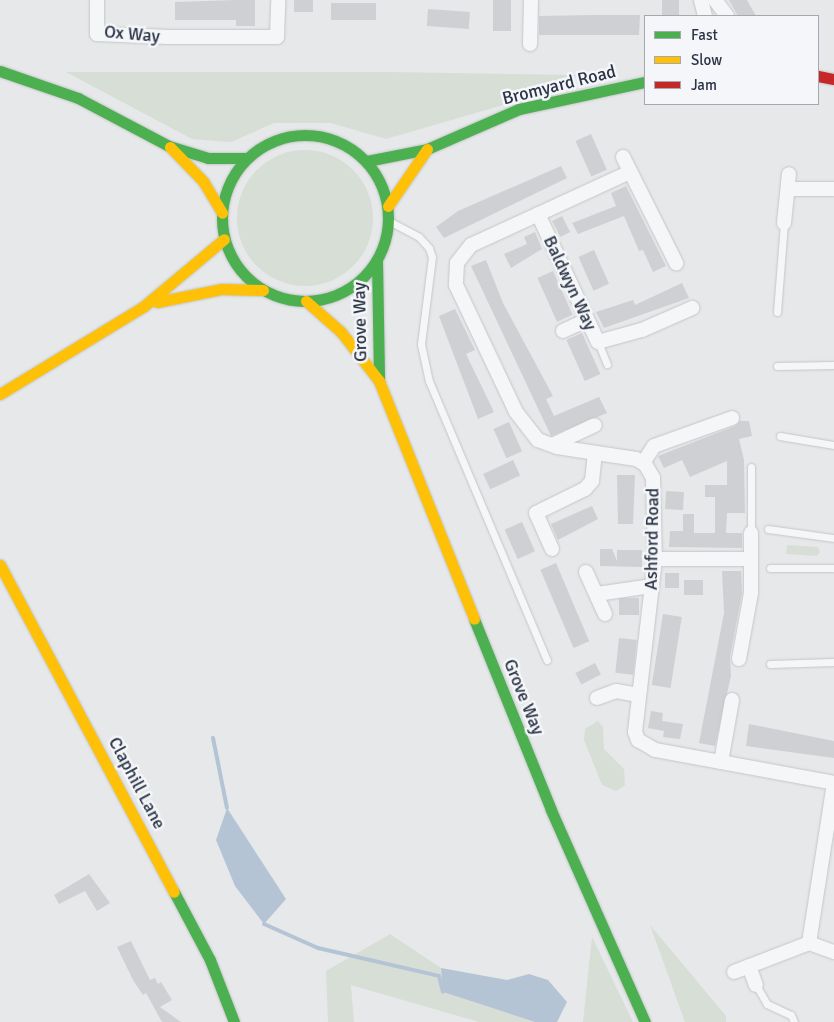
<!DOCTYPE html>
<style>
body{margin:0}
#map{position:relative;width:834px;height:1022px;overflow:hidden;background:#e6e8ea;font-family:Signika,sans-serif}
div>[style]{position:absolute}
.green>*{inset:0;background:#d6ded6}
.round{border-radius:50%}
.water>*{inset:0;background:#b4c4d5}
.stream>*{height:4px;margin:-2px;padding:0 2px;transform-origin:2px;border-radius:2px;background:#b4c4d5}
.building>*{inset:0;background:#ced0d3;transform-origin:0 0}
.roads{filter:drop-shadow(0 0 1px #c4c6c8) drop-shadow(0 0 1px #c4c6c8)}
.lane>*{height:7px;margin:-3.5px;padding:0 3.5px;transform-origin:3.5px;border-radius:3.5px;background:#f5f6f7}
.street>*{height:14px;margin:-7px;padding:0 7px;transform-origin:7px;border-radius:7px;background:#f5f6f7}
.fast>*{height:11px;margin:-5.5px;padding:0 5.5px;transform-origin:5.5px;border-radius:5.5px;background:#4caf50}
.fast>.ring{margin:-5.5px;padding:0;box-sizing:content-box;background:none;border:11px solid #4caf50;border-radius:50%}
.slow>*{height:11px;margin:-5.5px;padding:0 5.5px;transform-origin:5.5px;border-radius:5.5px;background:#ffc107}
.jam>*{height:11px;margin:-5.5px;padding:0 5.5px;transform-origin:5.5px;border-radius:5.5px;background:#c62828}
span{translate:-50% -50%;white-space:nowrap;text-align:center;line-height:1.15;-webkit-text-stroke:5px #f4f6f9;paint-order:stroke}
.street-label{font-size:18px;color:#2b3445}
.legend{position:absolute;left:644px;top:15px;width:175px;height:90px;box-sizing:border-box;background:#f4f6f9;border:1px solid #a4a8b1;margin:0;padding:6px 9px;list-style:none;font-size:15px;color:#2b3445}
.legend li{display:flex;align-items:center;gap:10px;height:25px}
.legend b{width:25px;border:1px solid #a4a8b1}
</style>
<div id="map">
<div class="green">
<i style="clip-path:polygon(66px 72px,388px 72px,579px 75px,544px 93px,386px 139px,331px 123px,274px 123px,231px 142px,192px 139px)"></i>
<i class="round" style="left:237px;top:150px;width:136px;height:136px"></i>
<i style="clip-path:polygon(787px 545px,818px 547px,820px 552px,817px 556px,786px 554px)"></i>
<i style="clip-path:polygon(598px 721px,603px 727px,604px 749px,624px 769px,625px 785px,616px 791px,602px 785px,584px 740px,585px 729px)"></i>
<i style="clip-path:polygon(650px 925px,726px 1016px,726px 1022px,685px 1022px)"></i>
<i style="clip-path:polygon(390px 934px,441px 968px,443px 992px,535px 1022px,479px 1022px,351px 985px,354px 1022px,328px 1022px,326px 971px)"></i>
<i style="clip-path:polygon(592px 937px,633px 1022px,583px 1022px)"></i>
</div>
<div class="water">
<i style="clip-path:polygon(227px 808px,286px 899px,264px 924px,235px 886px,216px 840px)"></i>
<i style="clip-path:polygon(441px 968px,507px 980px,529px 974px,548px 980px,567px 1002px,557px 1022px,535px 1022px,443px 992px)"></i>
</div>
<div class="stream">
<i style="left:213px;top:738px;width:71px;rotate:78.7deg"></i>
<i style="left:264px;top:924px;width:59px;rotate:24deg"></i>
<i style="left:318px;top:948px;width:124px;rotate:13deg"></i>
<i style="left:439px;top:976px;width:16px;rotate:76deg"></i>
</div>
<div class="building">
<i style="clip-path:polygon(236px 0,255px 0,255px 26px,236px 26px,236px 20px,175px 20px,175px 2px)"></i>
<i style="left:294px;top:0;width:19px;height:12px"></i>
<i style="left:493px;top:0;width:18px;height:31px"></i>
<i style="left:662px;top:0;width:17px;height:16px"></i>
<i style="clip-path:polygon(729px 0,747px 0,756px 16px,738px 16px)"></i>
<i style="left:376px;top:3px;width:17px;height:45px;rotate:90deg"></i>
<i style="left:428px;top:9px;width:42px;height:17px;rotate:4deg"></i>
<i style="clip-path:polygon(593px 15px,640px 15px,639px 35px,539px 35px,539px 16px)"></i>
<i style="left:591px;top:134px;width:39px;height:17px;rotate:66deg"></i>
<i style="clip-path:polygon(561px 166px,567px 178px,444px 238px,436px 227px,458px 211px)"></i>
<i style="clip-path:polygon(626px 186px,666px 266px,653px 272px,643px 250px,639px 251px,624px 216px,578px 234px,572px 223px,616px 206px,611px 193px)"></i>
<i style="left:562px;top:216px;width:18px;height:11px;rotate:63deg"></i>
<i style="clip-path:polygon(535px 232px,542px 249px,511px 268px,504px 254px,527px 244px,524px 237px)"></i>
<i style="left:594px;top:250px;width:37px;height:17px;rotate:66deg"></i>
<i style="clip-path:polygon(486px 260px,503px 303px,553px 396px,546px 399px,554px 416px,599px 397px,607px 413px,551px 436px,471px 266px)"></i>
<i style="left:553px;top:271px;width:48px;height:17px;rotate:66deg"></i>
<i style="clip-path:polygon(682px 283px,689px 298px,604px 328px,596px 312px,633px 300px,635px 305px)"></i>
<i style="clip-path:polygon(455px 309px,475px 350px,466px 354px,494px 412px,478px 419px,439px 316px)"></i>
<i style="left:582px;top:333px;width:45px;height:17px;rotate:66deg"></i>
<i style="clip-path:polygon(740px 421px,749px 421px,752px 436px,739px 439px,744px 460px,745px 513px,727px 513px,726px 533px,742px 533px,742px 548px,669px 547px,670px 531px,683px 531px,683px 514px,694px 514px,694px 533px,715px 533px,715px 497px,705px 497px,705px 485px,727px 485px,727px 461px,690px 477px,682px 460px,664px 468px,658px 456px,735px 426px)"></i>
<i style="left:509px;top:422px;width:32px;height:17px;rotate:66deg"></i>
<i style="left:513px;top:460px;width:17px;height:33px;rotate:65deg"></i>
<i style="clip-path:polygon(617px 475px,635px 475px,633px 524px,618px 524px)"></i>
<i style="left:666px;top:491px;width:18px;height:18px;rotate:3deg"></i>
<i style="clip-path:polygon(592px 506px,598px 519px,558px 540px,551px 524px)"></i>
<i style="left:522px;top:522px;width:32px;height:19px;rotate:66deg"></i>
<i style="clip-path:polygon(600px 549px,612px 549px,617px 561px,617px 550px,642px 550px,642px 567px,600px 566px)"></i>
<i style="left:556px;top:563px;width:85px;height:17px;rotate:67deg"></i>
<i style="clip-path:polygon(722px 571px,741px 571px,742px 593px,730px 657px,731px 676px,715px 746px,699px 743px,724px 613px)"></i>
<i style="left:665px;top:573px;width:14px;height:15px"></i>
<i style="left:684px;top:580px;width:19px;height:15px"></i>
<i style="left:639px;top:598px;width:17px;height:20px;rotate:90deg"></i>
<i style="left:663px;top:614px;width:19px;height:72px;rotate:9deg"></i>
<i style="left:619px;top:638px;width:18px;height:35px;rotate:6deg"></i>
<i style="left:595px;top:663px;width:13px;height:22px;rotate:63deg"></i>
<i style="clip-path:polygon(651px 711px,663px 713px,662px 721px,683px 724px,680px 739px,663px 737px,664px 731px,648px 728px)"></i>
<i style="clip-path:polygon(749px 724px,834px 741px,834px 758px,746px 746px)"></i>
<i style="clip-path:polygon(89px 874px,110px 903px,97px 911px,85px 891px,59px 904px,54px 895px)"></i>
<i style="clip-path:polygon(131px 941px,150px 980px,155px 978px,158px 984px,161px 982px,172px 1000px,160px 1007px,181px 1022px,162px 1022px,146px 993px,143px 995px,133px 980px,117px 947px)"></i>
</div>
<div class="roads">
<div class="lane">
<i style="left:389px;top:221px;width:34px;rotate:28deg"></i>
<i style="left:419px;top:237px;width:15px;rotate:48deg"></i>
<i style="left:429px;top:248px;width:9px;rotate:72deg"></i>
<i style="left:432px;top:257px;width:88px;rotate:97.2deg"></i>
<i style="left:421px;top:344px;width:38px;rotate:78deg"></i>
<i style="left:429px;top:381px;width:303px;rotate:67.1deg"></i>
<i style="left:777px;top:312px;width:89px;rotate:-85.5deg"></i>
<i style="left:598px;top:342px;width:24px;rotate:68deg"></i>
<i style="left:777px;top:366px;width:57px;rotate:-1deg"></i>
<i style="left:780px;top:436px;width:55px;rotate:9.5deg"></i>
<i style="left:751px;top:467px;width:66px;rotate:90deg"></i>
<i style="left:768px;top:529px;width:67px;rotate:7.8deg"></i>
<i style="left:770px;top:568px;width:64px"></i>
<i style="left:770px;top:664px;width:64px;rotate:-1.8deg"></i>
<i style="left:756px;top:985px;width:22px;rotate:60deg"></i>
<i style="left:767px;top:1004px;width:26px;rotate:25deg"></i>
<i style="left:791px;top:1015px;width:8px;rotate:67deg"></i>
</div>
<div class="street">
<i style="left:97px;top:0;width:34px;rotate:90deg"></i>
<i style="left:97px;top:34px;width:72px;rotate:2.4deg"></i>
<i style="left:169px;top:37px;width:108px"></i>
<i style="left:277px;top:37px;width:37px;rotate:-88deg"></i>
<i style="left:701px;top:0;width:16px;rotate:76deg"></i>
<i style="left:715px;top:0;width:20px;rotate:53deg"></i>
<i style="left:530px;top:44px;width:44px;rotate:-88.7deg"></i>
<i style="left:623px;top:157px;width:119px;rotate:63.4deg"></i>
<i style="left:630px;top:172px;width:175px;rotate:155.3deg"></i>
<i style="left:471px;top:245px;width:23px;rotate:128deg"></i>
<i style="left:457px;top:263px;width:22px;rotate:93deg"></i>
<i style="left:456px;top:285px;width:140px;rotate:64.7deg"></i>
<i style="left:516px;top:412px;width:36px;rotate:52deg"></i>
<i style="left:538px;top:440px;width:20px;rotate:20deg"></i>
<i style="left:557px;top:447px;width:80px;rotate:8.6deg"></i>
<i style="left:636px;top:459px;width:10px;rotate:29deg"></i>
<i style="left:645px;top:464px;width:16px;rotate:60deg"></i>
<i style="left:653px;top:478px;width:81px;rotate:88.6deg"></i>
<i style="left:655px;top:559px;width:174px;rotate:96.6deg"></i>
<i style="left:635px;top:732px;width:9px;rotate:69deg"></i>
<i style="left:638px;top:740px;width:20px;rotate:30deg"></i>
<i style="left:655px;top:750px;width:182px;rotate:10.4deg"></i>
<i style="left:789px;top:189px;width:45px"></i>
<i style="left:538px;top:214px;width:141px;rotate:64.9deg"></i>
<i style="left:598px;top:342px;width:46px;rotate:-15.3deg"></i>
<i style="left:642px;top:330px;width:55px;rotate:-23.7deg"></i>
<i style="left:784px;top:223px;width:49px;rotate:-84.2deg"></i>
<i style="left:563px;top:331px;width:26px;rotate:-25deg"></i>
<i style="left:552px;top:445px;width:47px;rotate:-24.9deg"></i>
<i style="left:643px;top:463px;width:20px;rotate:-57deg"></i>
<i style="left:654px;top:446px;width:83px;rotate:-19.7deg"></i>
<i style="left:552px;top:549px;width:39px;rotate:-114deg"></i>
<i style="left:536px;top:513px;width:55px;rotate:-26.1deg"></i>
<i style="left:585px;top:489px;width:11px;rotate:-49deg"></i>
<i style="left:592px;top:481px;width:28px;rotate:-84deg"></i>
<i style="left:655px;top:559px;width:96px"></i>
<i style="left:586px;top:572px;width:46px;rotate:65.7deg"></i>
<i style="left:597px;top:594px;width:56px;rotate:-8.3deg"></i>
<i style="left:739px;top:659px;width:67px;rotate:-79.7deg"></i>
<i style="left:751px;top:593px;width:60px;rotate:-90deg"></i>
<i style="left:597px;top:698px;width:20px;rotate:-20deg"></i>
<i style="left:616px;top:691px;width:23px;rotate:10deg"></i>
<i style="left:721px;top:762px;width:63px;rotate:-79.9deg"></i>
<i style="left:809px;top:943px;width:162px;rotate:-81.1deg"></i>
<i style="left:809px;top:943px;width:27px;rotate:20deg"></i>
<i style="left:749px;top:966px;width:20px;rotate:70deg"></i>
<i style="left:734px;top:972px;width:80px;rotate:-21.1deg"></i>
</div>
<div class="fast">
<i style="left:0;top:71px;width:83px;rotate:19.1deg"></i>
<i style="left:78px;top:98px;width:103px;rotate:27.8deg"></i>
<i style="left:169px;top:146px;width:41px;rotate:17.1deg"></i>
<i style="left:208px;top:158px;width:38px"></i>
<i class="ring" style="left:222px;top:135px;width:155px;height:155px"></i>
<i style="left:367px;top:161px;width:61px;rotate:-11.3deg"></i>
<i style="left:427px;top:149px;width:100px;rotate:-23.5deg"></i>
<i style="left:519px;top:109px;width:129px;rotate:-12.1deg"></i>
<i style="left:377px;top:261px;width:120px;rotate:89deg"></i>
<i style="left:474px;top:619px;width:206px;rotate:68deg"></i>
<i style="left:551px;top:810px;width:232px;rotate:66.1deg"></i>
<i style="left:174px;top:892px;width:77px;rotate:62.1deg"></i>
<i style="left:210px;top:960px;width:66px;rotate:68.8deg"></i>
</div>
<div class="slow">
<i style="left:170px;top:147px;width:47px;rotate:45.9deg"></i>
<i style="left:203px;top:181px;width:37px;rotate:59deg"></i>
<i style="left:388px;top:206px;width:69px;rotate:-55.6deg"></i>
<i style="left:306px;top:301px;width:47px;rotate:41.5deg"></i>
<i style="left:341px;top:332px;width:62px;rotate:52.2deg"></i>
<i style="left:379px;top:381px;width:256px;rotate:68.2deg"></i>
<i style="left:157px;top:302px;width:65px;rotate:-11.5deg"></i>
<i style="left:221px;top:289px;width:42px;rotate:1.4deg"></i>
<i style="left:0;top:394px;width:169px;rotate:-31.4deg"></i>
<i style="left:144px;top:306px;width:104px;rotate:-39.9deg"></i>
<i style="left:0;top:565px;width:370px;rotate:62deg"></i>
</div>
<div class="jam">
<i style="left:818px;top:76px;width:16px;rotate:11deg"></i>
</div>
</div>
<div class="street-label">
<span style="left:132px;top:34px;rotate:5deg">Ox Way</span>
<span style="left:559px;top:85px;rotate:-14deg">Bromyard Road</span>
<span style="left:570px;top:283px;rotate:65deg">Baldwyn Way</span>
<span style="left:360px;top:322px;rotate:-91deg">Grove Way</span>
<span style="left:652px;top:539px;rotate:-89deg">Ashford Road</span>
<span style="left:524px;top:697px;rotate:68deg">Grove Way</span>
<span style="left:137px;top:783px;rotate:62deg">Claphill Lane</span>
</div>
<ul class="legend">
<li><b style="height:6px;background:#4caf50"></b>Fast</li>
<li><b style="height:6px;background:#ffc107"></b>Slow</li>
<li><b style="height:6px;background:#c62828"></b>Jam</li>
</ul>
</div>
